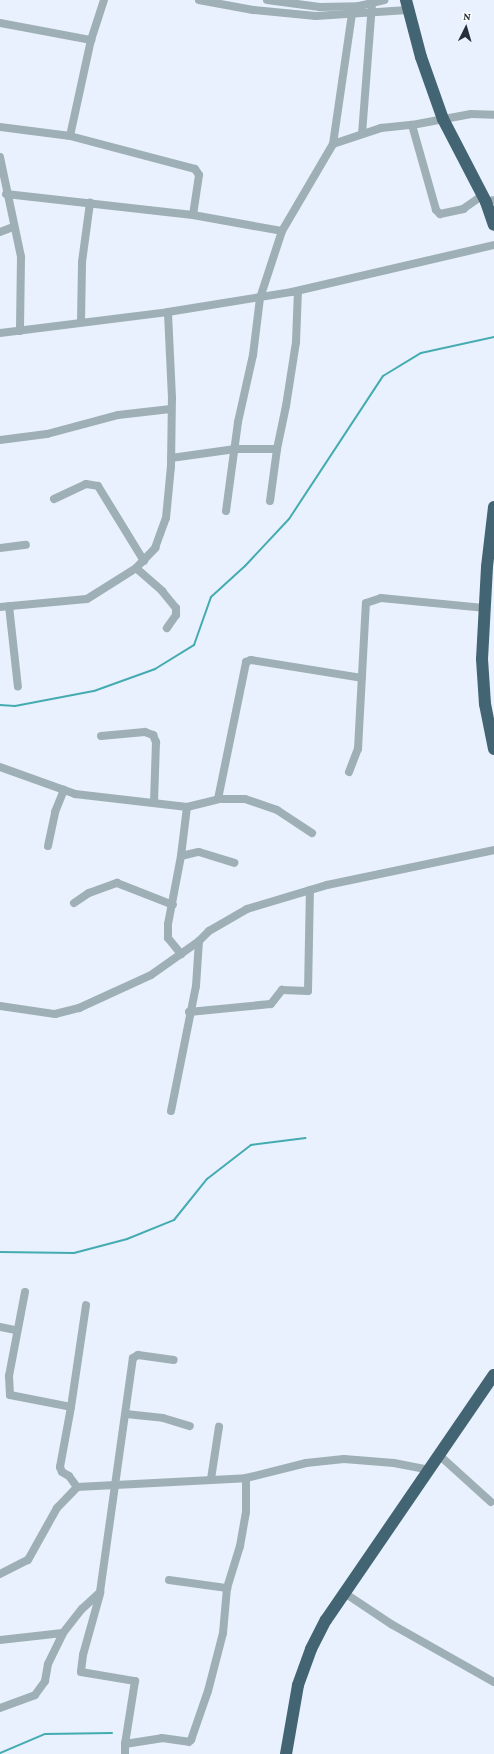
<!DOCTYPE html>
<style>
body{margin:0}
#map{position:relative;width:494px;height:1754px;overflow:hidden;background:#e8f1fd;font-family:"Crimson Pro",serif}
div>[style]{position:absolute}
.stream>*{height:2px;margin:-1px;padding:0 1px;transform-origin:1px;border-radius:1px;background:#44acb1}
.minor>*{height:8px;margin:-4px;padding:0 4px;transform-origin:4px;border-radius:4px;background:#9fafb6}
.highway>*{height:12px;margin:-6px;padding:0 6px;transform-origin:6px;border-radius:6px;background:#436473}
span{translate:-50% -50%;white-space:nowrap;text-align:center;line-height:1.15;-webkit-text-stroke:3.5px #fdfdfd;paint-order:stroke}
.north{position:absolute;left:446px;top:8px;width:40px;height:40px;-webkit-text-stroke:3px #fdfdfd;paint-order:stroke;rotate:5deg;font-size:11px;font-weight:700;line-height:16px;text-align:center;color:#262e39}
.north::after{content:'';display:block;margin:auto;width:14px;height:18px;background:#262e39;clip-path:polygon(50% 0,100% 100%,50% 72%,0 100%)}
</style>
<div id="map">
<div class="stream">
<i style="left:0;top:705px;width:15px;rotate:4deg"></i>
<i style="left:15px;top:706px;width:80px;rotate:-10.8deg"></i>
<i style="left:94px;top:691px;width:65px;rotate:-19.8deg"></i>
<i style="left:155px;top:669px;width:46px;rotate:-31.6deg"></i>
<i style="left:194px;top:645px;width:51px;rotate:-70.5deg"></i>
<i style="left:211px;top:597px;width:46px;rotate:-42.4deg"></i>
<i style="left:245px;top:566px;width:64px;rotate:-46.9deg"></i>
<i style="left:289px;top:519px;width:171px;rotate:-56.7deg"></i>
<i style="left:383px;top:376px;width:44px;rotate:-31.2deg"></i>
<i style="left:421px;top:353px;width:75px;rotate:-12.4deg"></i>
<i style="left:0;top:1252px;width:74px;rotate:0.8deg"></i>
<i style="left:74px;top:1253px;width:55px;rotate:-14.8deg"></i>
<i style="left:127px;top:1239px;width:51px;rotate:-22deg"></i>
<i style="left:174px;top:1220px;width:53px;rotate:-51.2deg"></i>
<i style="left:207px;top:1179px;width:56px;rotate:-37.7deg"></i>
<i style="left:251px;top:1145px;width:55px;rotate:-7.3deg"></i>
<i style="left:0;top:1753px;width:49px;rotate:-22.9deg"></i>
<i style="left:45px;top:1734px;width:67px;rotate:-0.9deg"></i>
</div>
<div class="minor">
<i style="left:199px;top:0;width:55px;rotate:10.5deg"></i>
<i style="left:253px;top:10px;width:63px;rotate:5.4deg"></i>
<i style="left:316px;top:16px;width:92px;rotate:-3.7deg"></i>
<i style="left:267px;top:0;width:53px;rotate:7.5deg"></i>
<i style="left:320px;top:7px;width:39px;rotate:-1deg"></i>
<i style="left:359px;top:6px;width:26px;rotate:-13deg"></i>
<i style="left:0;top:23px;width:93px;rotate:10.6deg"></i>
<i style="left:412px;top:125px;width:88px;rotate:74.2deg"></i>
<i style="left:436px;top:210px;width:6px;rotate:45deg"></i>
<i style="left:440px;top:214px;width:24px;rotate:-12deg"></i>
<i style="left:463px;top:209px;width:24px;rotate:-35deg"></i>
<i style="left:0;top:127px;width:71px;rotate:7.3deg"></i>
<i style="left:70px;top:136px;width:129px;rotate:14.8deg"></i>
<i style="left:195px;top:169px;width:7px;rotate:56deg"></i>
<i style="left:199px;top:175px;width:40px;rotate:98.5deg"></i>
<i style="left:362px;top:134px;width:131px;rotate:-85.6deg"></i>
<i style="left:70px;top:136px;width:98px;rotate:-77.7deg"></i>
<i style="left:91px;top:40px;width:42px;rotate:-72deg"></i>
<i style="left:333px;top:144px;width:51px;rotate:-18.4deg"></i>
<i style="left:381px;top:128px;width:31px;rotate:-6deg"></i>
<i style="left:412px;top:125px;width:60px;rotate:-10.6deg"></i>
<i style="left:471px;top:114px;width:23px;rotate:2deg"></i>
<i style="left:0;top:157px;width:102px;rotate:78.1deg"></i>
<i style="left:21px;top:257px;width:74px;rotate:90.8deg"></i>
<i style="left:6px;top:194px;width:188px;rotate:6.4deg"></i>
<i style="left:193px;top:215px;width:90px;rotate:10.2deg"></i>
<i style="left:486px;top:202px;width:8px;rotate:-14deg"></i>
<i style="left:0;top:232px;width:14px;rotate:-21deg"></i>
<i style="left:81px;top:322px;width:60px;rotate:-89deg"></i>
<i style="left:82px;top:262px;width:60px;rotate:-82.3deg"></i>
<i style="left:0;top:333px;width:169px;rotate:-7.1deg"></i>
<i style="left:168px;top:312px;width:126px;rotate:-9.2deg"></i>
<i style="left:292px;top:292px;width:207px;rotate:-13.1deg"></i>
<i style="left:0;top:440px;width:47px;rotate:-7.3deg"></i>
<i style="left:47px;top:434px;width:73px;rotate:-15deg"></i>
<i style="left:118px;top:415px;width:53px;rotate:-6.5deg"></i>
<i style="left:171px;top:458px;width:65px;rotate:-8deg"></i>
<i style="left:235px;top:449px;width:42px"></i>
<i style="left:54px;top:499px;width:35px;rotate:-25deg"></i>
<i style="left:86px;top:484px;width:12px;rotate:9deg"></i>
<i style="left:98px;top:486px;width:88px;rotate:58.5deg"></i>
<i style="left:270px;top:501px;width:52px;rotate:-82.3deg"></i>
<i style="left:277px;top:449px;width:44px;rotate:-78.2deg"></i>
<i style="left:286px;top:406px;width:65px;rotate:-81.1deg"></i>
<i style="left:296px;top:342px;width:51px;rotate:-87.8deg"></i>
<i style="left:226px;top:511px;width:90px;rotate:-82.3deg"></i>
<i style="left:238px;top:422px;width:69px;rotate:-77.4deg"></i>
<i style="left:253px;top:355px;width:57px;rotate:-83deg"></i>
<i style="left:260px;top:298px;width:71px;rotate:-71.8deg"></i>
<i style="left:282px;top:231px;width:101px;rotate:-59.6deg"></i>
<i style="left:333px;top:144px;width:131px;rotate:-81.7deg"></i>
<i style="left:0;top:548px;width:26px;rotate:-7deg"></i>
<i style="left:136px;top:568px;width:35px;rotate:41deg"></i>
<i style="left:162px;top:591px;width:22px;rotate:51deg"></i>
<i style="left:176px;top:608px;width:7px;rotate:90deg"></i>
<i style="left:176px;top:615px;width:16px;rotate:125deg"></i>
<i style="left:9px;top:606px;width:81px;rotate:83.7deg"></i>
<i style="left:0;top:607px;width:87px;rotate:-5.3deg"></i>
<i style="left:87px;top:599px;width:58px;rotate:-32.3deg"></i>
<i style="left:136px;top:568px;width:28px;rotate:-46deg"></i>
<i style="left:155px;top:548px;width:32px;rotate:-70deg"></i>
<i style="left:166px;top:518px;width:52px;rotate:-84.5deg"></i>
<i style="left:171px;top:466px;width:68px;rotate:-89.2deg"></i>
<i style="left:172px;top:398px;width:86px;rotate:-92.7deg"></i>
<i style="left:101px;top:736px;width:44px;rotate:-5.2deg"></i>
<i style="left:145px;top:732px;width:9px;rotate:21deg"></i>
<i style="left:153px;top:735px;width:8px;rotate:67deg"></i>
<i style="left:156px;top:742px;width:61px;rotate:91.9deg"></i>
<i style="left:0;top:767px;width:80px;rotate:19.8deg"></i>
<i style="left:75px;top:794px;width:113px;rotate:6.6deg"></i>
<i style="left:187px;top:807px;width:49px;rotate:97deg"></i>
<i style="left:181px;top:856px;width:69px;rotate:100.8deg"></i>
<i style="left:168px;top:924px;width:14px;rotate:90deg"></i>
<i style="left:168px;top:938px;width:21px;rotate:51deg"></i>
<i style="left:349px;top:772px;width:25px;rotate:-69deg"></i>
<i style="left:358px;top:749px;width:146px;rotate:-86.9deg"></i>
<i style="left:366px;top:603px;width:16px;rotate:-18deg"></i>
<i style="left:381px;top:598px;width:103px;rotate:5.5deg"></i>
<i style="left:218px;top:799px;width:140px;rotate:-78.4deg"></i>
<i style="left:246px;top:662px;width:5px;rotate:-22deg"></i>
<i style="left:251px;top:660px;width:112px;rotate:9.2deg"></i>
<i style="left:187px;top:807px;width:32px;rotate:-14deg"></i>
<i style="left:218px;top:799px;width:27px"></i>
<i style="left:245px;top:799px;width:34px;rotate:19deg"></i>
<i style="left:277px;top:810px;width:42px;rotate:33.3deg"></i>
<i style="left:48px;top:846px;width:35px;rotate:-78deg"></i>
<i style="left:55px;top:812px;width:24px;rotate:-68deg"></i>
<i style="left:181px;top:856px;width:18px;rotate:-13deg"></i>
<i style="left:199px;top:852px;width:37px;rotate:17deg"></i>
<i style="left:74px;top:903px;width:18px;rotate:-34deg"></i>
<i style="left:89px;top:893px;width:30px;rotate:-20deg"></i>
<i style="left:117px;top:883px;width:60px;rotate:21.4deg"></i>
<i style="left:0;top:1006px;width:56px;rotate:8.3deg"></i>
<i style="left:55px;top:1014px;width:25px;rotate:-14deg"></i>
<i style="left:79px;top:1008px;width:79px;rotate:-24.6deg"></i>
<i style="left:151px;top:975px;width:59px;rotate:-35.3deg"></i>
<i style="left:199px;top:941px;width:14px;rotate:-45deg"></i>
<i style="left:209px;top:931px;width:44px;rotate:-30.1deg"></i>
<i style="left:247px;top:909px;width:84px;rotate:-16.7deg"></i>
<i style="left:327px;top:885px;width:171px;rotate:-11.8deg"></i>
<i style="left:189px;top:1012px;width:82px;rotate:-5.6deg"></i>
<i style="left:271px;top:1004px;width:18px;rotate:-52deg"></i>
<i style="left:282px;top:990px;width:26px;rotate:2deg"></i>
<i style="left:308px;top:991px;width:101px;rotate:-88.9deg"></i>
<i style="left:171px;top:1111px;width:127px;rotate:-78.7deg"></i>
<i style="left:196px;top:986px;width:45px;rotate:-86.2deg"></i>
<i style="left:25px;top:1292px;width:86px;rotate:100.8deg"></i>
<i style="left:9px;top:1376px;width:19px;rotate:87deg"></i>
<i style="left:10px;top:1395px;width:62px;rotate:11.1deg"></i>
<i style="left:71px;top:1407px;width:61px;rotate:100.4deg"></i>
<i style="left:60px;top:1467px;width:5px;rotate:68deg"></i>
<i style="left:62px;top:1472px;width:8px;rotate:30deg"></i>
<i style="left:69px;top:1476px;width:14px;rotate:54deg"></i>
<i style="left:0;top:1327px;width:16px;rotate:11deg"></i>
<i style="left:71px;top:1407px;width:103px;rotate:-81.6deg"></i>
<i style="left:126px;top:1414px;width:37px;rotate:6deg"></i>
<i style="left:163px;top:1418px;width:28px;rotate:17deg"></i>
<i style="left:439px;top:1455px;width:70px;rotate:42.1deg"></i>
<i style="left:211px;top:1479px;width:53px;rotate:-81.3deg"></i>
<i style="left:0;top:1574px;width:31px;rotate:-27deg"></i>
<i style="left:28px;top:1560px;width:60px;rotate:-60.9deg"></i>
<i style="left:57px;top:1508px;width:29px;rotate:-46deg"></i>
<i style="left:77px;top:1487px;width:169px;rotate:-3deg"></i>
<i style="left:246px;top:1478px;width:62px;rotate:-14deg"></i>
<i style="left:306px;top:1463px;width:38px;rotate:-6deg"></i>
<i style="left:344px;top:1459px;width:50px;rotate:4.6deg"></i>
<i style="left:394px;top:1463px;width:36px;rotate:11deg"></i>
<i style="left:169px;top:1580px;width:59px;rotate:7.9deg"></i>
<i style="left:343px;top:1592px;width:58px;rotate:33.7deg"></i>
<i style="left:391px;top:1624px;width:118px;rotate:29.4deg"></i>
<i style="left:100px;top:1594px;width:63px;rotate:105.6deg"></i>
<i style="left:83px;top:1655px;width:17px;rotate:97deg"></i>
<i style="left:81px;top:1672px;width:55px;rotate:9.5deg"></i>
<i style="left:135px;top:1681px;width:64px;rotate:99deg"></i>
<i style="left:0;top:1640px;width:63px;rotate:-6.3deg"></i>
<i style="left:0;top:1708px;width:37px;rotate:-20deg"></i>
<i style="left:35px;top:1695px;width:17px;rotate:-54deg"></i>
<i style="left:45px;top:1681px;width:17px;rotate:-80deg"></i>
<i style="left:48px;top:1664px;width:34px;rotate:-64deg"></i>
<i style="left:63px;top:1633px;width:31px;rotate:-52deg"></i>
<i style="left:82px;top:1609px;width:25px;rotate:-43deg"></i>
<i style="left:100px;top:1592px;width:236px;rotate:-82deg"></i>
<i style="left:133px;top:1358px;width:6px;rotate:-31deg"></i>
<i style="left:138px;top:1355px;width:36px;rotate:8deg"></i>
<i style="left:125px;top:1754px;width:10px;rotate:-90deg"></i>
<i style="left:125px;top:1744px;width:37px;rotate:-9deg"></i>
<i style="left:162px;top:1738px;width:27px;rotate:8deg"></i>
<i style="left:189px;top:1742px;width:3px;rotate:-45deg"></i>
<i style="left:191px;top:1740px;width:52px;rotate:-70.9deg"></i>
<i style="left:208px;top:1691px;width:60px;rotate:-75.5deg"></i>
<i style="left:223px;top:1633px;width:45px;rotate:-84.9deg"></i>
<i style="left:227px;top:1588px;width:44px;rotate:-72.8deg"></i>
<i style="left:240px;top:1546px;width:35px;rotate:-80deg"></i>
<i style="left:246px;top:1512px;width:34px;rotate:-90deg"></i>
</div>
<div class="highway">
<i style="left:406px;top:0;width:59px;rotate:75.3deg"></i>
<i style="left:421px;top:57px;width:66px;rotate:70.5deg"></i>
<i style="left:443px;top:119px;width:93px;rotate:62.6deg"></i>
<i style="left:486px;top:202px;width:24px;rotate:71deg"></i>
<i style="left:494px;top:507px;width:60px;rotate:96.7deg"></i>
<i style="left:487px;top:567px;width:92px;rotate:93.1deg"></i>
<i style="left:482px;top:659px;width:45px;rotate:86.2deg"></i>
<i style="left:485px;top:704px;width:46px;rotate:78.7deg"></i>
<i style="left:286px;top:1754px;width:70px;rotate:-80.1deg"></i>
<i style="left:298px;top:1685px;width:38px;rotate:-70deg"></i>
<i style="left:311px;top:1649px;width:33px;rotate:-63deg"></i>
<i style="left:326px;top:1620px;width:297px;rotate:-55.6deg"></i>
</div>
<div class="north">N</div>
</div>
